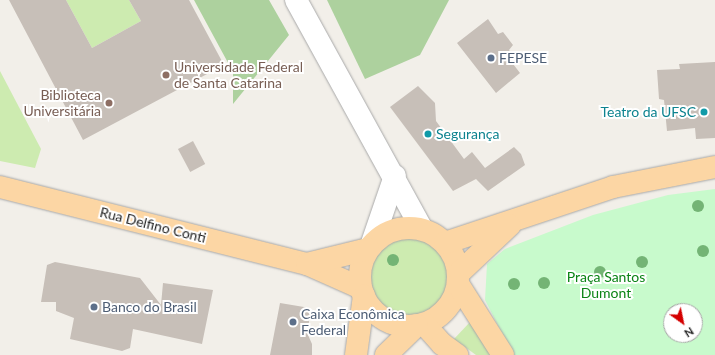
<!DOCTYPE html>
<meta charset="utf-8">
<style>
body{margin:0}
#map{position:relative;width:715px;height:355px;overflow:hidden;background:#f2efe9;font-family:Lato,sans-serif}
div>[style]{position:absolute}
.grass>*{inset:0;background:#cdebb0}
.round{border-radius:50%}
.forest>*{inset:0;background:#add19e}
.park>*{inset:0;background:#c8facc}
.building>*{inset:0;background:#c7bfb8;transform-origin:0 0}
.roads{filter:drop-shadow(0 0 1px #a9a9a9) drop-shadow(0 0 1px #a9a9a9)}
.minor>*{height:22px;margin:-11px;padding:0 11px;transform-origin:11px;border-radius:11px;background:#fff}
.major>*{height:22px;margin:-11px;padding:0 11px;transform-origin:11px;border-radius:11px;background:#fcd6a4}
.major>.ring{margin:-11px;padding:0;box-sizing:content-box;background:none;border:22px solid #fcd6a4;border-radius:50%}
.trees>*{width:12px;height:12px;margin:-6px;border-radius:50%;background:#74b475}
.dots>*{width:11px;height:11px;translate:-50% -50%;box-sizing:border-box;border:2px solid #fff;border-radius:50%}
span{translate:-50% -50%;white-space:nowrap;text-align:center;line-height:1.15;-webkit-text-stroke:4px #fff;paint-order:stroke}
.service-label{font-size:14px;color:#4e5e75}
.left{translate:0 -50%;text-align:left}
.education-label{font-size:14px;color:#785e54}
.right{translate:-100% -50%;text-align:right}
.culture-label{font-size:14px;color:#0d838f}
.street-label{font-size:14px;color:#222}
.park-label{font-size:14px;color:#0c8416}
.north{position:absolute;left:663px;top:303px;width:40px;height:40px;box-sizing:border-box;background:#fff;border:1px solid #a7a7a7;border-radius:50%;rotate:147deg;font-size:11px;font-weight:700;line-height:16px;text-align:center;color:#222}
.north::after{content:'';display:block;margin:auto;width:14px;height:18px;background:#d40000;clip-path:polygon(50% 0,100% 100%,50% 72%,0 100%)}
</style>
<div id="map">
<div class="grass">
<i style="clip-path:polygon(66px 0,129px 0,141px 21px,92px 48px)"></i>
<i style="clip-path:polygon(0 71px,41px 149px,35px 168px,0 161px)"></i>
<i class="round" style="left:363px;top:232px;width:90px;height:90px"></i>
<i style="clip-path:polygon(470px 322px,491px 355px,476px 355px,454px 339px)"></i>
</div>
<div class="forest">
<i style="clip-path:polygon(194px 0,269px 0,289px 35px,233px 104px,233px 72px)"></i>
<i style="clip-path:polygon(327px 0,449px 0,420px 55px,365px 79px)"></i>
</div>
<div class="park">
<i style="clip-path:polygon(evenodd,715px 189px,715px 355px,513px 355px,485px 300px,487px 264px,505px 249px,593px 215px,668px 195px,715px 189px,671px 311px,695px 311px,695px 335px,671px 335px,671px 311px)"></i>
</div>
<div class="building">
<i style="clip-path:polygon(9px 0,66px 0,92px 48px,141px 21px,129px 0,189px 0,224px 65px,83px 140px)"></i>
<i style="clip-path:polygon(488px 19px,498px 34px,503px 32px,513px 45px,509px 50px,514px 56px,510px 60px,520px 73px,496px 93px,457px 43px)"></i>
<i style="clip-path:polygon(715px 62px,715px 138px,696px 139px,695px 128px,667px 131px,664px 100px,659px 99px,657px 70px,680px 69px,679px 64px)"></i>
<i style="clip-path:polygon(418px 86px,435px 103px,436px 121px,464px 159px,472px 152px,485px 168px,514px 147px,521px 154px,525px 165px,488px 191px,476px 179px,453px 191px,390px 107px)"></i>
<i style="left:193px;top:141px;width:26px;height:17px;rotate:62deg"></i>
<i style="clip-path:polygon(55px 262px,140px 278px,161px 305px,163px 283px,213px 290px,202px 344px,133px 329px,130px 348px,122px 351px,70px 339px,74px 318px,56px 311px,56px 302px,41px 302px,47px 265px)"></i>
<i style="clip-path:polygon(280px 303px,310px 308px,308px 335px,312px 344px,312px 355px,270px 355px)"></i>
</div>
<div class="roads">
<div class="minor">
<i style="left:296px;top:0;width:261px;rotate:61.2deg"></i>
<i style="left:371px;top:246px;width:74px;rotate:-71.1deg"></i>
</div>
<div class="major">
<i style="left:0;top:187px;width:317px;rotate:14.1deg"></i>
<i style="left:307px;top:264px;width:59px;rotate:24deg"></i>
<i class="ring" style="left:360px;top:228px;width:76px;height:76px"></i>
<i style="left:445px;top:243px;width:177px;rotate:-18.4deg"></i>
<i style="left:613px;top:187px;width:104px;rotate:-11.1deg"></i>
<i style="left:307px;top:264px;width:63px;rotate:-13.8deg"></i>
<i style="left:458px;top:274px;width:71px;rotate:-43.3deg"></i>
<i style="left:458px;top:284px;width:84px;rotate:57.6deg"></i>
<i style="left:424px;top:324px;width:27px;rotate:48deg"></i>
<i style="left:442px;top:344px;width:19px;rotate:36deg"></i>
<i style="left:356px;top:355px;width:60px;rotate:-82.3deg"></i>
<i style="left:386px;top:355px;width:43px;rotate:-44.1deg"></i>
</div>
</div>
<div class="trees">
<i style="left:698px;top:206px"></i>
<i style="left:703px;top:251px"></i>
<i style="left:393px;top:260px"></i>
<i style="left:642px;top:262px"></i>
<i style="left:600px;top:272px"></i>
<i style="left:544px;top:283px"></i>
<i style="left:514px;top:284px"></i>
</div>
<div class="dots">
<i style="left:491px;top:58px;background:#5c6f8a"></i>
<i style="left:166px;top:75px;background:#8d6e63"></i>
<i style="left:109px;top:103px;background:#8d6e63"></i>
<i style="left:704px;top:112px;background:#0f9aa8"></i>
<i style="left:428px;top:134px;background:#0f9aa8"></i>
<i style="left:94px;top:307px;background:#5c6f8a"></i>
<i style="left:293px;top:322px;background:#5c6f8a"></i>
</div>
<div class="service-label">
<span class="left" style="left:499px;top:58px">FEPESE</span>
<span class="left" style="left:102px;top:307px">Banco do Brasil</span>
<span class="left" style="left:301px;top:322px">Caixa Econômica<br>Federal</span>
</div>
<div class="education-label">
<span class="left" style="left:174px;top:75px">Universidade Federal<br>de Santa Catarina</span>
<span class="right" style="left:101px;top:103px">Biblioteca<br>Universitária</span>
</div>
<div class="culture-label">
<span class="right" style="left:696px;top:112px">Teatro da UFSC</span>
<span class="left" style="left:436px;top:134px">Segurança</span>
</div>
<div class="street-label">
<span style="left:153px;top:225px;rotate:14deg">Rua Delfino Conti</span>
</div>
<div class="park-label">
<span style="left:606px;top:285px">Praça Santos<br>Dumont</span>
</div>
<div class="north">N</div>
</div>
